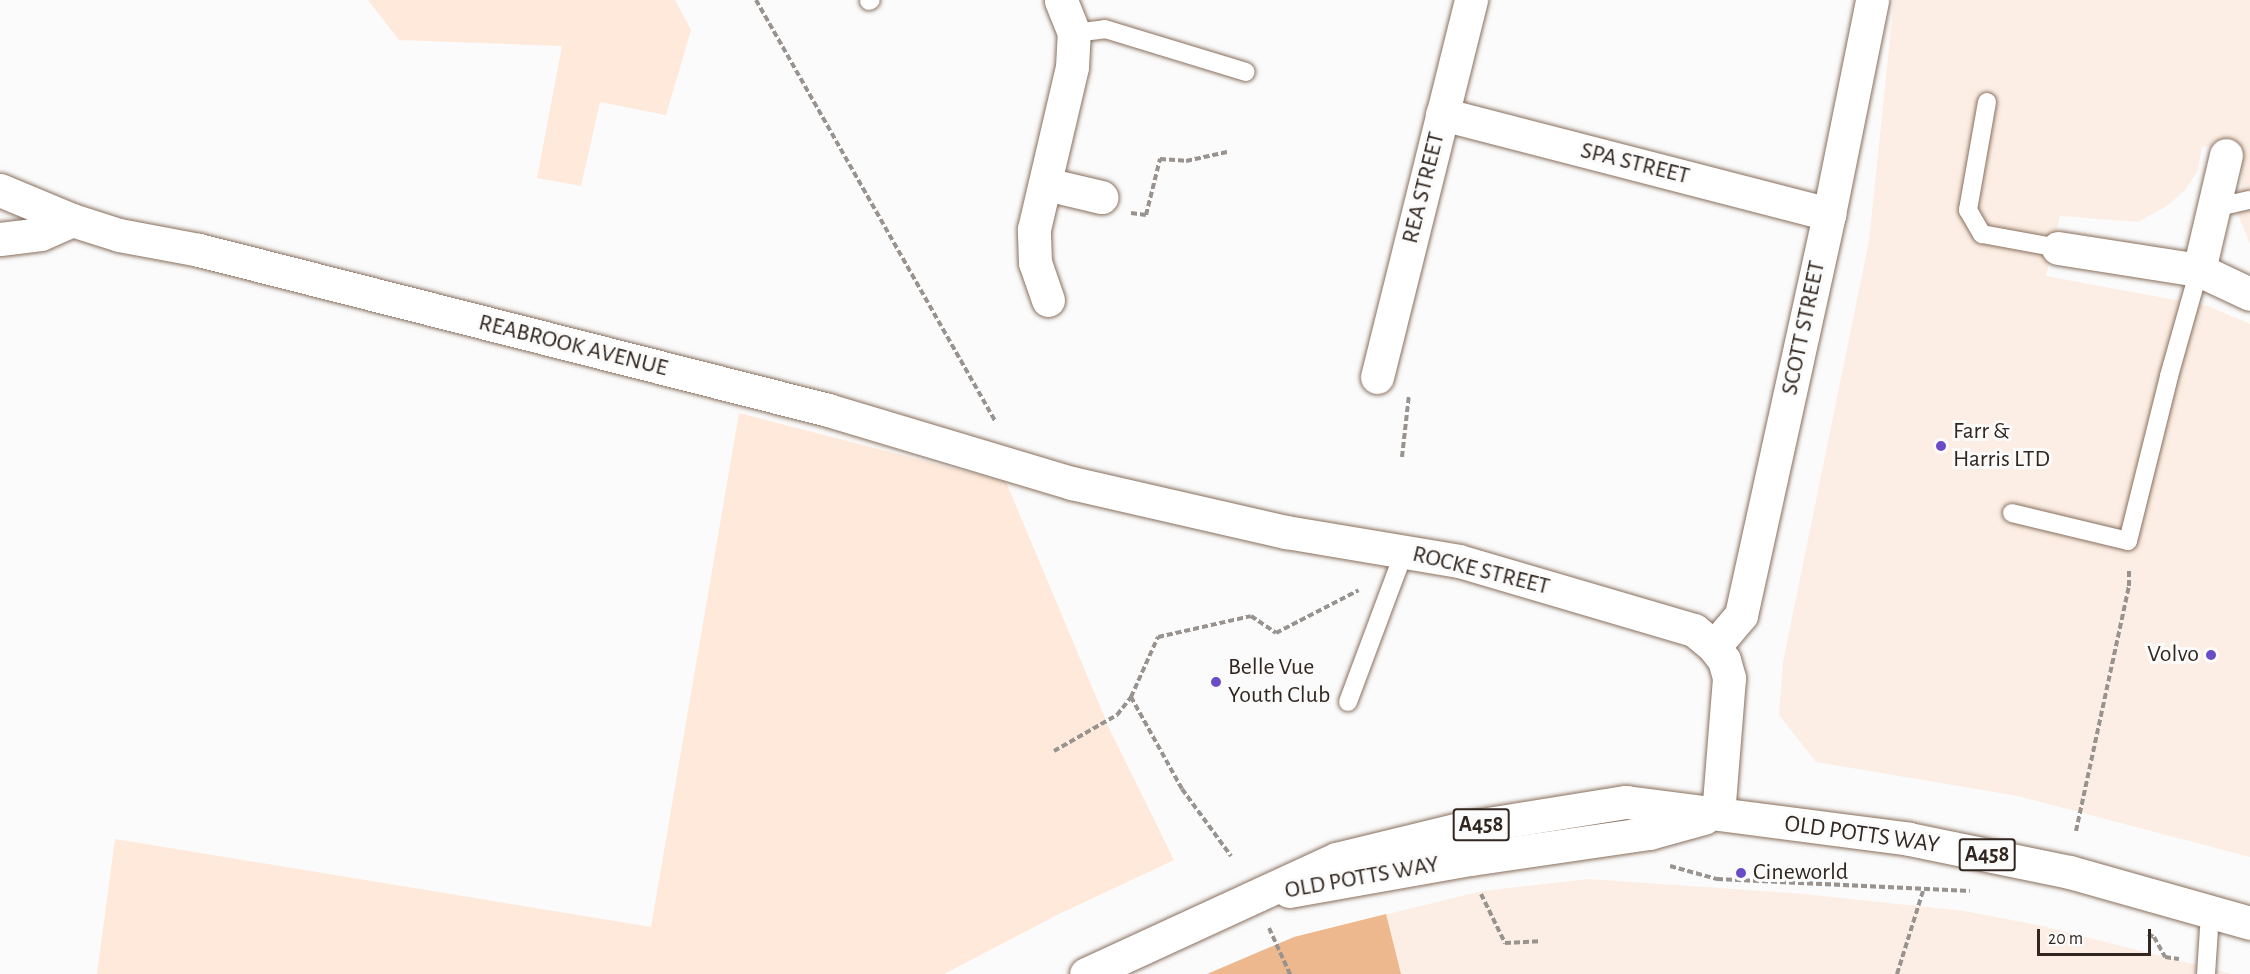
<!DOCTYPE html>
<style>
body{margin:0}
#map{position:relative;width:2250px;height:974px;overflow:hidden;background:#fbfbfb;font-family:"Alegreya Sans",sans-serif}
div>[style]{position:absolute}
.built>*{inset:0;background:#fceee4}
.green>*{inset:0;background:#fee9da}
.forest>*{inset:0;background:#eeb88f}
.path>*{height:4px;margin-top:-2px;transform-origin:0;background:repeating-linear-gradient(90deg,#98938f 0 6px,transparent 0 9px)}
.roads{filter:drop-shadow(0 0 2px #886f5d) drop-shadow(0 0 2px #886f5d)}
.service>*{height:18px;margin:-9px;padding:0 9px;transform-origin:9px;border-radius:9px;background:#fff}
.minor>*{height:33px;margin:-16.5px;padding:0 16.5px;transform-origin:16.5px;border-radius:16.5px;background:#fff}
.primary>*{height:33px;margin:-16.5px;padding:0 16.5px;transform-origin:16.5px;border-radius:16.5px;background:#fff}
.dots>*{width:16px;height:16px;translate:-50% -50%;box-sizing:border-box;border:3px solid #fbfbfb;border-radius:50%}
span{translate:-50% -50%;white-space:nowrap;text-align:center;line-height:1.15;-webkit-text-stroke:6px #fbfbfb;paint-order:stroke}
.shield-label span{padding:2px 4px;background:#fbfbfb;border:2px solid;border-radius:4px;-webkit-text-stroke-width:0}
.shield-label{font-size:22px;color:#322720;font-weight:700}
.street-label{font-size:24px;color:#322720}
.poi-label{font-size:24px;color:#322720}
.left{translate:0 -50%;text-align:left}
.right{translate:-100% -50%;text-align:right}
.scale{position:absolute;left:2037px;top:929px;width:114px;height:27px;box-sizing:border-box;border:3px solid #322720;border-top:0;padding-left:8px;font-size:18px;line-height:21px;white-space:nowrap;color:#322720;-webkit-text-stroke:4px #fbfbfb;paint-order:stroke}
</style>
<div id="map">
<div class="built">
<i style="clip-path:polygon(1894px 0,2250px 0,2250px 244px,2236px 209px,2242px 185px,2242px 151px,2202px 146px,2198px 170px,2185px 190px,2167px 206px,2138px 222px,2060px 216px,2046px 276px,2208px 306px,2250px 324px,2250px 857px,2018px 796px,1816px 762px,1779px 715px,1783px 662px,1869px 241px)"></i>
<i style="clip-path:polygon(1589px 879px,1804px 894px,1964px 911px,2043px 926px,2232px 974px,1319px 974px,1294px 937px,1482px 891px)"></i>
</div>
<div class="green">
<i style="clip-path:polygon(368px 0,675px 0,691px 30px,666px 115px,600px 102px,581px 186px,537px 178px,562px 46px,399px 40px)"></i>
<i style="clip-path:polygon(739px 413px,1006px 482px,1110px 730px,1174px 860px,1059px 914px,944px 974px,97px 974px,115px 839px,651px 927px)"></i>
</div>
<div class="forest">
<i style="clip-path:polygon(1386px 914px,1401px 974px,1207px 974px,1294px 937px)"></i>
</div>
<div class="path">
<i style="left:756px;top:0;width:485px;rotate:60.4deg"></i>
<i style="left:1131px;top:213px;width:15px;rotate:8deg"></i>
<i style="left:1146px;top:215px;width:58px;rotate:-76deg"></i>
<i style="left:1160px;top:159px;width:26px;rotate:4deg"></i>
<i style="left:1186px;top:161px;width:42px;rotate:-12.4deg"></i>
<i style="left:1402px;top:457px;width:62px;rotate:-83.6deg"></i>
<i style="left:1131px;top:697px;width:105px;rotate:61deg"></i>
<i style="left:1182px;top:789px;width:83px;rotate:53.8deg"></i>
<i style="left:1054px;top:751px;width:73px;rotate:-29.7deg"></i>
<i style="left:1117px;top:715px;width:23px;rotate:-52deg"></i>
<i style="left:1131px;top:697px;width:66px;rotate:-65.8deg"></i>
<i style="left:1158px;top:637px;width:95px;rotate:-12.7deg"></i>
<i style="left:1251px;top:616px;width:30px;rotate:34deg"></i>
<i style="left:1276px;top:633px;width:93px;rotate:-27.4deg"></i>
<i style="left:2076px;top:831px;width:251px;rotate:-77.8deg"></i>
<i style="left:2129px;top:586px;width:16px;rotate:-90deg"></i>
<i style="left:1670px;top:866px;width:49px;rotate:15.5deg"></i>
<i style="left:1717px;top:879px;width:253px;rotate:2.7deg"></i>
<i style="left:1481px;top:894px;width:55px;rotate:63.9deg"></i>
<i style="left:1505px;top:943px;width:35px;rotate:-3deg"></i>
<i style="left:1269px;top:928px;width:51px;rotate:65.5deg"></i>
<i style="left:2148px;top:934px;width:7px;rotate:27deg"></i>
<i style="left:2154px;top:937px;width:23px;rotate:61deg"></i>
<i style="left:2165px;top:957px;width:14px;rotate:8deg"></i>
<i style="left:1897px;top:974px;width:87px;rotate:-72.6deg"></i>
</div>
<div class="roads">
<div class="service">
<i style="left:869px;top:1px;width:2px;rotate:-27deg"></i>
<i style="left:1074px;top:33px;width:31px;rotate:-7deg"></i>
<i style="left:1105px;top:29px;width:147px;rotate:17deg"></i>
<i style="left:1987px;top:102px;width:110px;rotate:100deg"></i>
<i style="left:1968px;top:210px;width:28px;rotate:60deg"></i>
<i style="left:1982px;top:234px;width:77px;rotate:10.4deg"></i>
<i style="left:2214px;top:208px;width:37px;rotate:-13deg"></i>
<i style="left:2012px;top:513px;width:119px;rotate:13.6deg"></i>
<i style="left:2128px;top:541px;width:170px;rotate:-76deg"></i>
<i style="left:2169px;top:376px;width:110px;rotate:-74.2deg"></i>
<i style="left:1348px;top:702px;width:160px;rotate:-69.5deg"></i>
<i style="left:2206px;top:974px;width:61px;rotate:-86.2deg"></i>
</div>
<div class="minor">
<i style="left:1442px;top:114px;width:400px;rotate:14.5deg"></i>
<i style="left:1046px;top:184px;width:57px;rotate:13.3deg"></i>
<i style="left:0;top:190px;width:78px;rotate:22.6deg"></i>
<i style="left:72px;top:220px;width:49px;rotate:17.7deg"></i>
<i style="left:119px;top:235px;width:81px;rotate:10.6deg"></i>
<i style="left:199px;top:250px;width:649px;rotate:14.27deg"></i>
<i style="left:828px;top:410px;width:255px;rotate:16.7deg"></i>
<i style="left:1072px;top:483px;width:220px;rotate:12.9deg"></i>
<i style="left:1286px;top:532px;width:175px;rotate:9.5deg"></i>
<i style="left:1459px;top:561px;width:245px;rotate:16.4deg"></i>
<i style="left:1694px;top:630px;width:26px;rotate:40deg"></i>
<i style="left:1714px;top:647px;width:16px;rotate:52deg"></i>
<i style="left:1724px;top:660px;width:19px;rotate:74deg"></i>
<i style="left:1729px;top:678px;width:136px;rotate:94.6deg"></i>
<i style="left:0;top:239px;width:41px;rotate:-7deg"></i>
<i style="left:41px;top:234px;width:34px;rotate:-24deg"></i>
<i style="left:2058px;top:248px;width:143px;rotate:8.9deg"></i>
<i style="left:2199px;top:270px;width:56px;rotate:25.2deg"></i>
<i style="left:2199px;top:270px;width:118px;rotate:-76.8deg"></i>
<i style="left:1048px;top:300px;width:39px;rotate:-109deg"></i>
<i style="left:1035px;top:263px;width:34px;rotate:-92deg"></i>
<i style="left:1034px;top:229px;width:166px;rotate:-76.8deg"></i>
<i style="left:1072px;top:67px;width:34px;rotate:-87deg"></i>
<i style="left:1074px;top:33px;width:35px;rotate:-112deg"></i>
<i style="left:1377px;top:377px;width:389px;rotate:-76deg"></i>
<i style="left:1714px;top:647px;width:42px;rotate:-49.8deg"></i>
<i style="left:1741px;top:615px;width:411px;rotate:-77.6deg"></i>
<i style="left:1829px;top:214px;width:218px;rotate:-78.6deg"></i>
</div>
<div class="primary">
<i style="left:1289px;top:891px;width:185px;rotate:-10deg"></i>
<i style="left:1471px;top:859px;width:180px;rotate:-8.3deg"></i>
<i style="left:1649px;top:833px;width:57px;rotate:-15.3deg"></i>
<i style="left:1086px;top:974px;width:275px;rotate:-24.7deg"></i>
<i style="left:1336px;top:859px;width:131px;rotate:-13.7deg"></i>
<i style="left:1463px;top:828px;width:165px;rotate:-9.1deg"></i>
<i style="left:1626px;top:802px;width:285px;rotate:7.4deg"></i>
<i style="left:1909px;top:839px;width:164px;rotate:11.6deg"></i>
<i style="left:2070px;top:872px;width:187px;rotate:15.8deg"></i>
</div>
</div>
<div class="dots">
<i style="left:1941px;top:446px;background:#6a4dc6"></i>
<i style="left:2211px;top:655px;background:#6a4dc6"></i>
<i style="left:1216px;top:682px;background:#6a4dc6"></i>
<i style="left:1741px;top:873px;background:#6a4dc6"></i>
</div>
<div class="shield-label">
<span style="left:1481px;top:825px">A458</span>
<span style="left:1987px;top:855px">A458</span>
</div>
<div class="street-label">
<span style="left:1635px;top:164px;rotate:14deg">SPA STREET</span>
<span style="left:1424px;top:188px;rotate:-76deg">REA STREET</span>
<span style="left:1804px;top:328px;rotate:-78deg">SCOTT STREET</span>
<span style="left:573px;top:346px;rotate:14deg">REABROOK AVENUE</span>
<span style="left:1481px;top:571px;rotate:14deg">ROCKE STREET</span>
<span style="left:1862px;top:835px;rotate:8deg">OLD POTTS WAY</span>
<span style="left:1362px;top:878px;rotate:-10deg">OLD POTTS WAY</span>
</div>
<div class="poi-label">
<span class="left" style="left:1953px;top:446px">Farr &amp;<br>Harris LTD</span>
<span class="right" style="left:2199px;top:655px">Volvo</span>
<span class="left" style="left:1228px;top:682px">Belle Vue<br>Youth Club</span>
<span class="left" style="left:1753px;top:873px">Cineworld</span>
</div>
<div class="scale">20 m</div>
</div>
